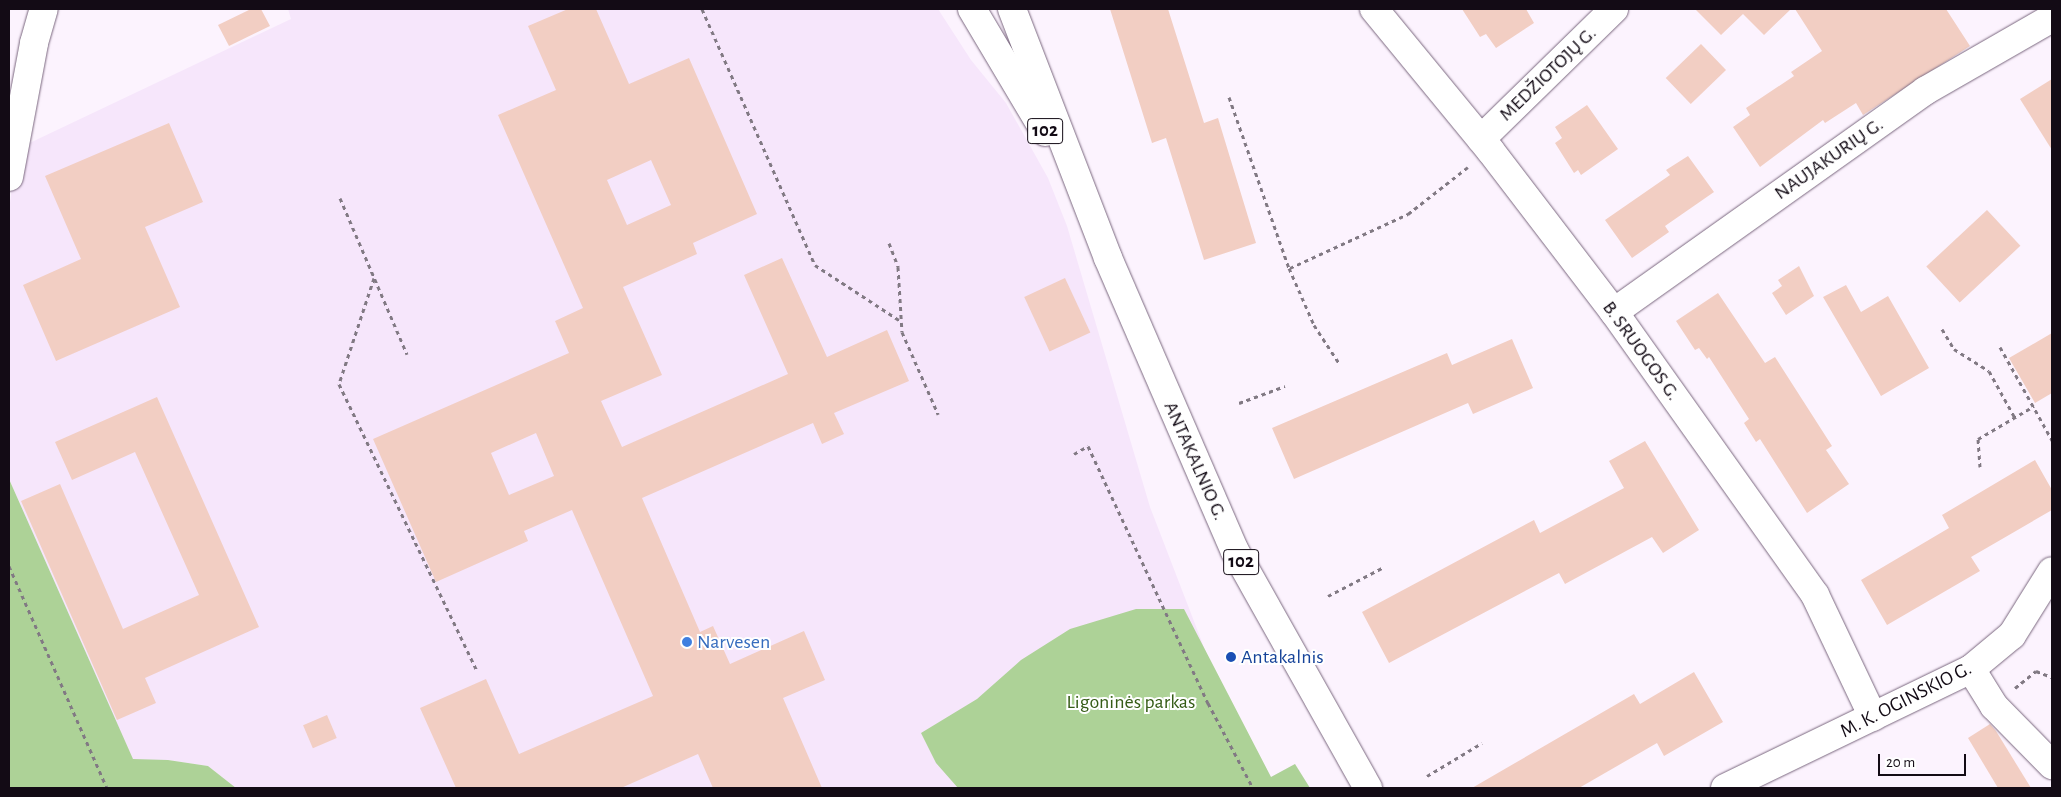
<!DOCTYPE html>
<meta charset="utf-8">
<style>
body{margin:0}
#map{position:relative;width:2061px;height:797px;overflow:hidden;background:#fcf3fe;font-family:"Alegreya Sans",sans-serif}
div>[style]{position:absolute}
.built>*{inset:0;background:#f6e6fb}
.green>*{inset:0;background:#add297}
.building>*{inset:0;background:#f2cec3;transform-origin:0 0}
.path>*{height:3px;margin-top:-1.5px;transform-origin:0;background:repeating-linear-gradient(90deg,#817983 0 4px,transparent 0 8px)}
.roads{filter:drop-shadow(0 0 1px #7a677f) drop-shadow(0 0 1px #7a677f)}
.minor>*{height:28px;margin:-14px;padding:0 14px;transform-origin:14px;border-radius:14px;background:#fff}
.primary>*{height:28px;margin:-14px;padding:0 14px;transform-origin:14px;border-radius:14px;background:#fff}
.dots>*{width:14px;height:14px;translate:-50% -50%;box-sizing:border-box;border:2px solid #fff;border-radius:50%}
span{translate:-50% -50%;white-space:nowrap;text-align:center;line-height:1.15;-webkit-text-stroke:4px #fff;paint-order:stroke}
.shield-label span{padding:1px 4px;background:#fff;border:1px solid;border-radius:4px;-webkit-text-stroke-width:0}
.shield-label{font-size:19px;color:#130b15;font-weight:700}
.street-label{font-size:20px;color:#130b15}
.shop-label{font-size:20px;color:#366cbe}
.left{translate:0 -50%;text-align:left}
.transit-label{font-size:20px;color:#164399}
.park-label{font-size:20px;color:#345b15}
.frame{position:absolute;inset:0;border:10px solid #130b15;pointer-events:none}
.scale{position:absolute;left:1878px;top:754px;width:88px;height:22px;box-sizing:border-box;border:2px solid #130b15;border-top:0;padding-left:6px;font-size:15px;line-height:18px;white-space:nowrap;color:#130b15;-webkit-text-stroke:4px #fff;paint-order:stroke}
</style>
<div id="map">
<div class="built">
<i style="clip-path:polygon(288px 9px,938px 9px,971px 60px,1006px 103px,1048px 178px,1067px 226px,1150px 507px,1212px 668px,1271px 777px,1295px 764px,1310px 788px,236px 788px,208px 766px,168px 760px,133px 760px,9px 479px,9px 210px,17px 149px,291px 19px)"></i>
</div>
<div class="green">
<i style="clip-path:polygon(9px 479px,133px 759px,168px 760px,208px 766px,236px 788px,9px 788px)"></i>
<i style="clip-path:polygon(1136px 609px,1184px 609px,1271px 777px,1295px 764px,1310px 788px,958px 788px,936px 763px,921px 733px,977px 699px,1021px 660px,1070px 629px)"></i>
</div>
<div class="building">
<i style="clip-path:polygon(251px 9px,261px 9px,270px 26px,229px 46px,218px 25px)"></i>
<i style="clip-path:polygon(evenodd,568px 9px,596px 9px,629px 84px,689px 58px,757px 214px,693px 243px,697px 254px,623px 287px,662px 375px,601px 401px,622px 447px,788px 374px,744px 275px,782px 258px,827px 357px,887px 330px,909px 381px,834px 413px,844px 434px,822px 444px,813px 423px,642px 498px,700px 632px,713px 626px,730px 664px,804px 631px,825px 680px,783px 698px,822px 788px,713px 788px,698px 754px,621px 788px,456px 788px,420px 708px,486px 679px,519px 754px,653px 696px,572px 510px,524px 531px,528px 541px,436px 582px,373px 439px,569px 353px,555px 321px,583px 308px,498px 115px,556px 90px,528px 26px,568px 9px,651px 160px,671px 205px,627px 225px,607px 180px,651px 160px,568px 9px,536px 433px,554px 476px,509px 495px,491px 453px,536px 433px)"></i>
<i style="clip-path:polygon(1110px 9px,1168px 9px,1204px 123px,1218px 118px,1256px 243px,1204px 260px,1166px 138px,1152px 143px)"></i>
<i style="clip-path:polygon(1462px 9px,1526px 9px,1534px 23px,1496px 48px,1486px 34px,1480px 37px)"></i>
<i style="clip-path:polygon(1695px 9px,1791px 9px,1764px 35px,1743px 14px,1721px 35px)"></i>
<i style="clip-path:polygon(1795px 9px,1946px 9px,1970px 46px,1863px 115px,1856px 103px,1825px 123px,1823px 120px,1760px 167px,1733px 127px,1750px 115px,1746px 108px,1794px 76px,1791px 72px,1822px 51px)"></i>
<i style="left:1701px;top:44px;width:36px;height:49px;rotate:46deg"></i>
<i style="clip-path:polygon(2052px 79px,2052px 150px,2020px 99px)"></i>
<i style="clip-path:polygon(1587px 105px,1618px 149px,1581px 175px,1578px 170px,1574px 173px,1555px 143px,1562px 138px,1555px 127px)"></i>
<i style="clip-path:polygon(169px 123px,203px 202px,145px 227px,180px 307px,56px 361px,23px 285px,81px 259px,45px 176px)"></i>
<i style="clip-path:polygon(1688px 156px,1714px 192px,1665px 226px,1669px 232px,1632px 258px,1605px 220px,1670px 175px,1666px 170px)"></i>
<i style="left:1987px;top:210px;width:49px;height:83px;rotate:47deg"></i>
<i style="clip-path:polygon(1799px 266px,1814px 296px,1786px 315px,1772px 293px,1782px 286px,1778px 280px)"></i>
<i style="left:1065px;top:278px;width:60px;height:45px;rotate:65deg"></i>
<i style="clip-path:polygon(1846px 285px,1861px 312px,1888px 296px,1929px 368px,1881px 396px,1823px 297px)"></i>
<i style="clip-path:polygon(1718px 293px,1765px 363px,1775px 357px,1832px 446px,1826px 450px,1849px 484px,1807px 513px,1760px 439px,1756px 442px,1744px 423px,1749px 419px,1709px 357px,1707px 359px,1699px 348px,1695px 350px,1676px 321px)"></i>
<i style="clip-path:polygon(2052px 333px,2052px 393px,2035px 403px,2009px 358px)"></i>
<i style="clip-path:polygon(1512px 339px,1533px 388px,1473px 414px,1468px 403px,1294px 479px,1272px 428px,1447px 353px,1452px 365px)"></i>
<i style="clip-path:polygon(157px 397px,259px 627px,145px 678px,156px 703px,117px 720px,21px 501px,60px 484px,123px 629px,199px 595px,135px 452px,72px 480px,55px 442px)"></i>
<i style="clip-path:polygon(1645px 441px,1699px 530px,1663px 553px,1652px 537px,1565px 584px,1559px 573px,1389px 663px,1362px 612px,1534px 520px,1540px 533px,1624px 488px,1609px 461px)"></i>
<i style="clip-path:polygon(2035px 460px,2052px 490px,2052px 510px,1971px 557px,1980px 571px,1887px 625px,1861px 580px,1949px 528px,1942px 515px)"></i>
<i style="clip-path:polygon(1694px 672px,1723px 722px,1664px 756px,1657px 743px,1579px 788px,1472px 788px,1634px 694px,1640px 704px)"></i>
<i style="left:327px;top:715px;width:25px;height:26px;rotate:67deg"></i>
<i style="clip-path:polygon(1990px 724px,1996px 731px,2031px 788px,1998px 788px,1968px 738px)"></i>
</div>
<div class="path">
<i style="left:702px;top:9px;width:280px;rotate:66.2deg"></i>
<i style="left:815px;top:265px;width:104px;rotate:33.2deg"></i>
<i style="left:1229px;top:97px;width:181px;rotate:70.7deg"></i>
<i style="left:1289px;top:268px;width:62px;rotate:66.3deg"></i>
<i style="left:1314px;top:325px;width:45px;rotate:56.7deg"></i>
<i style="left:340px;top:198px;width:170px;rotate:66.8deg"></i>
<i style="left:889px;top:243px;width:26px;rotate:69deg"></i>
<i style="left:898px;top:267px;width:65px;rotate:86.5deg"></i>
<i style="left:902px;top:332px;width:90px;rotate:66.3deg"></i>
<i style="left:1290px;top:268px;width:130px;rotate:-24.6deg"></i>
<i style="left:1408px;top:214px;width:76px;rotate:-38.1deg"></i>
<i style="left:374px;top:278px;width:112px;rotate:108.3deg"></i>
<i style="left:339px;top:384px;width:318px;rotate:64.3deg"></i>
<i style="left:1942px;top:329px;width:23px;rotate:59deg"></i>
<i style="left:1954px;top:349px;width:41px;rotate:32.2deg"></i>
<i style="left:1989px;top:371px;width:54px;rotate:61deg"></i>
<i style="left:2000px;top:347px;width:107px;rotate:60.8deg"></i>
<i style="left:1239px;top:403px;width:49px;rotate:-20.3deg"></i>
<i style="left:1074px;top:454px;width:16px;rotate:-30deg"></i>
<i style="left:1088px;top:446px;width:284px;rotate:65deg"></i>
<i style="left:1208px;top:703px;width:96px;rotate:62.1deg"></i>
<i style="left:1980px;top:467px;width:28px;rotate:-94deg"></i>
<i style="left:1978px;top:439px;width:65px;rotate:-30.5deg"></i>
<i style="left:9px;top:566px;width:243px;rotate:66.2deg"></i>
<i style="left:1328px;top:596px;width:61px;rotate:-27.4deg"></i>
<i style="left:2015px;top:688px;width:27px;rotate:-39deg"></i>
<i style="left:2036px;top:671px;width:17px;rotate:21deg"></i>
<i style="left:1427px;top:776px;width:64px;rotate:-31deg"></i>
</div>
<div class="roads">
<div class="minor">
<i style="left:1374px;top:9px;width:183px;rotate:50.6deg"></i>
<i style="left:1490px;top:150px;width:204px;rotate:52.6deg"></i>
<i style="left:1614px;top:312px;width:347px;rotate:54.6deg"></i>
<i style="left:1815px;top:595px;width:135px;rotate:64.6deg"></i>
<i style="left:1481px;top:139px;width:186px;rotate:-44.3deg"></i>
<i style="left:9px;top:177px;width:136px;rotate:-79.4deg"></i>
<i style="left:34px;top:43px;width:35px;rotate:-74deg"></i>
<i style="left:1614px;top:312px;width:382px;rotate:-35.4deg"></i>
<i style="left:1925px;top:91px;width:146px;rotate:-29.9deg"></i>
<i style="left:1971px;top:669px;width:44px;rotate:58.1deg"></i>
<i style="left:1994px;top:706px;width:83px;rotate:45.5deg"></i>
<i style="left:1725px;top:788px;width:273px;rotate:-25.8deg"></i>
<i style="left:1971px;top:669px;width:53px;rotate:-39.7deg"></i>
<i style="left:2012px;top:635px;width:75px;rotate:-58deg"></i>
</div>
<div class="primary">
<i style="left:972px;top:9px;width:143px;rotate:59.3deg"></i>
<i style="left:1012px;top:9px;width:267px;rotate:68.9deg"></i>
<i style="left:1108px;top:258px;width:319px;rotate:66.6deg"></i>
<i style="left:1235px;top:551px;width:272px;rotate:60.7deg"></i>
</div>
</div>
<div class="dots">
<i style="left:687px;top:642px;background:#3f7fe0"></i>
<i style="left:1231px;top:657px;background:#1a4fb4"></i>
</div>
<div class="shield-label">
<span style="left:1045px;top:131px">102</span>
<span style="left:1241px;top:562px">102</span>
</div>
<div class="street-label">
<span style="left:1548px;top:74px;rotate:-44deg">MEDŽIOTOJŲ G.</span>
<span style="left:1829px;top:159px;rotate:-35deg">NAUJAKURIŲ G.</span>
<span style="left:1641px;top:351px;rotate:54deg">B. SRUOGOS G.</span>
<span style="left:1195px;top:461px;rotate:66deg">ANTAKALNIO G.</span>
<span style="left:1906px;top:700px;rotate:-27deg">M. K. OGINSKIO G.</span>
</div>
<div class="shop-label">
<span class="left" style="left:697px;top:642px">Narvesen</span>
</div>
<div class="transit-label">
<span class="left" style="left:1241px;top:657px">Antakalnis</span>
</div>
<div class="park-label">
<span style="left:1131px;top:702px">Ligoninės parkas</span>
</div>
<div class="frame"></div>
<div class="scale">20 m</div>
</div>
